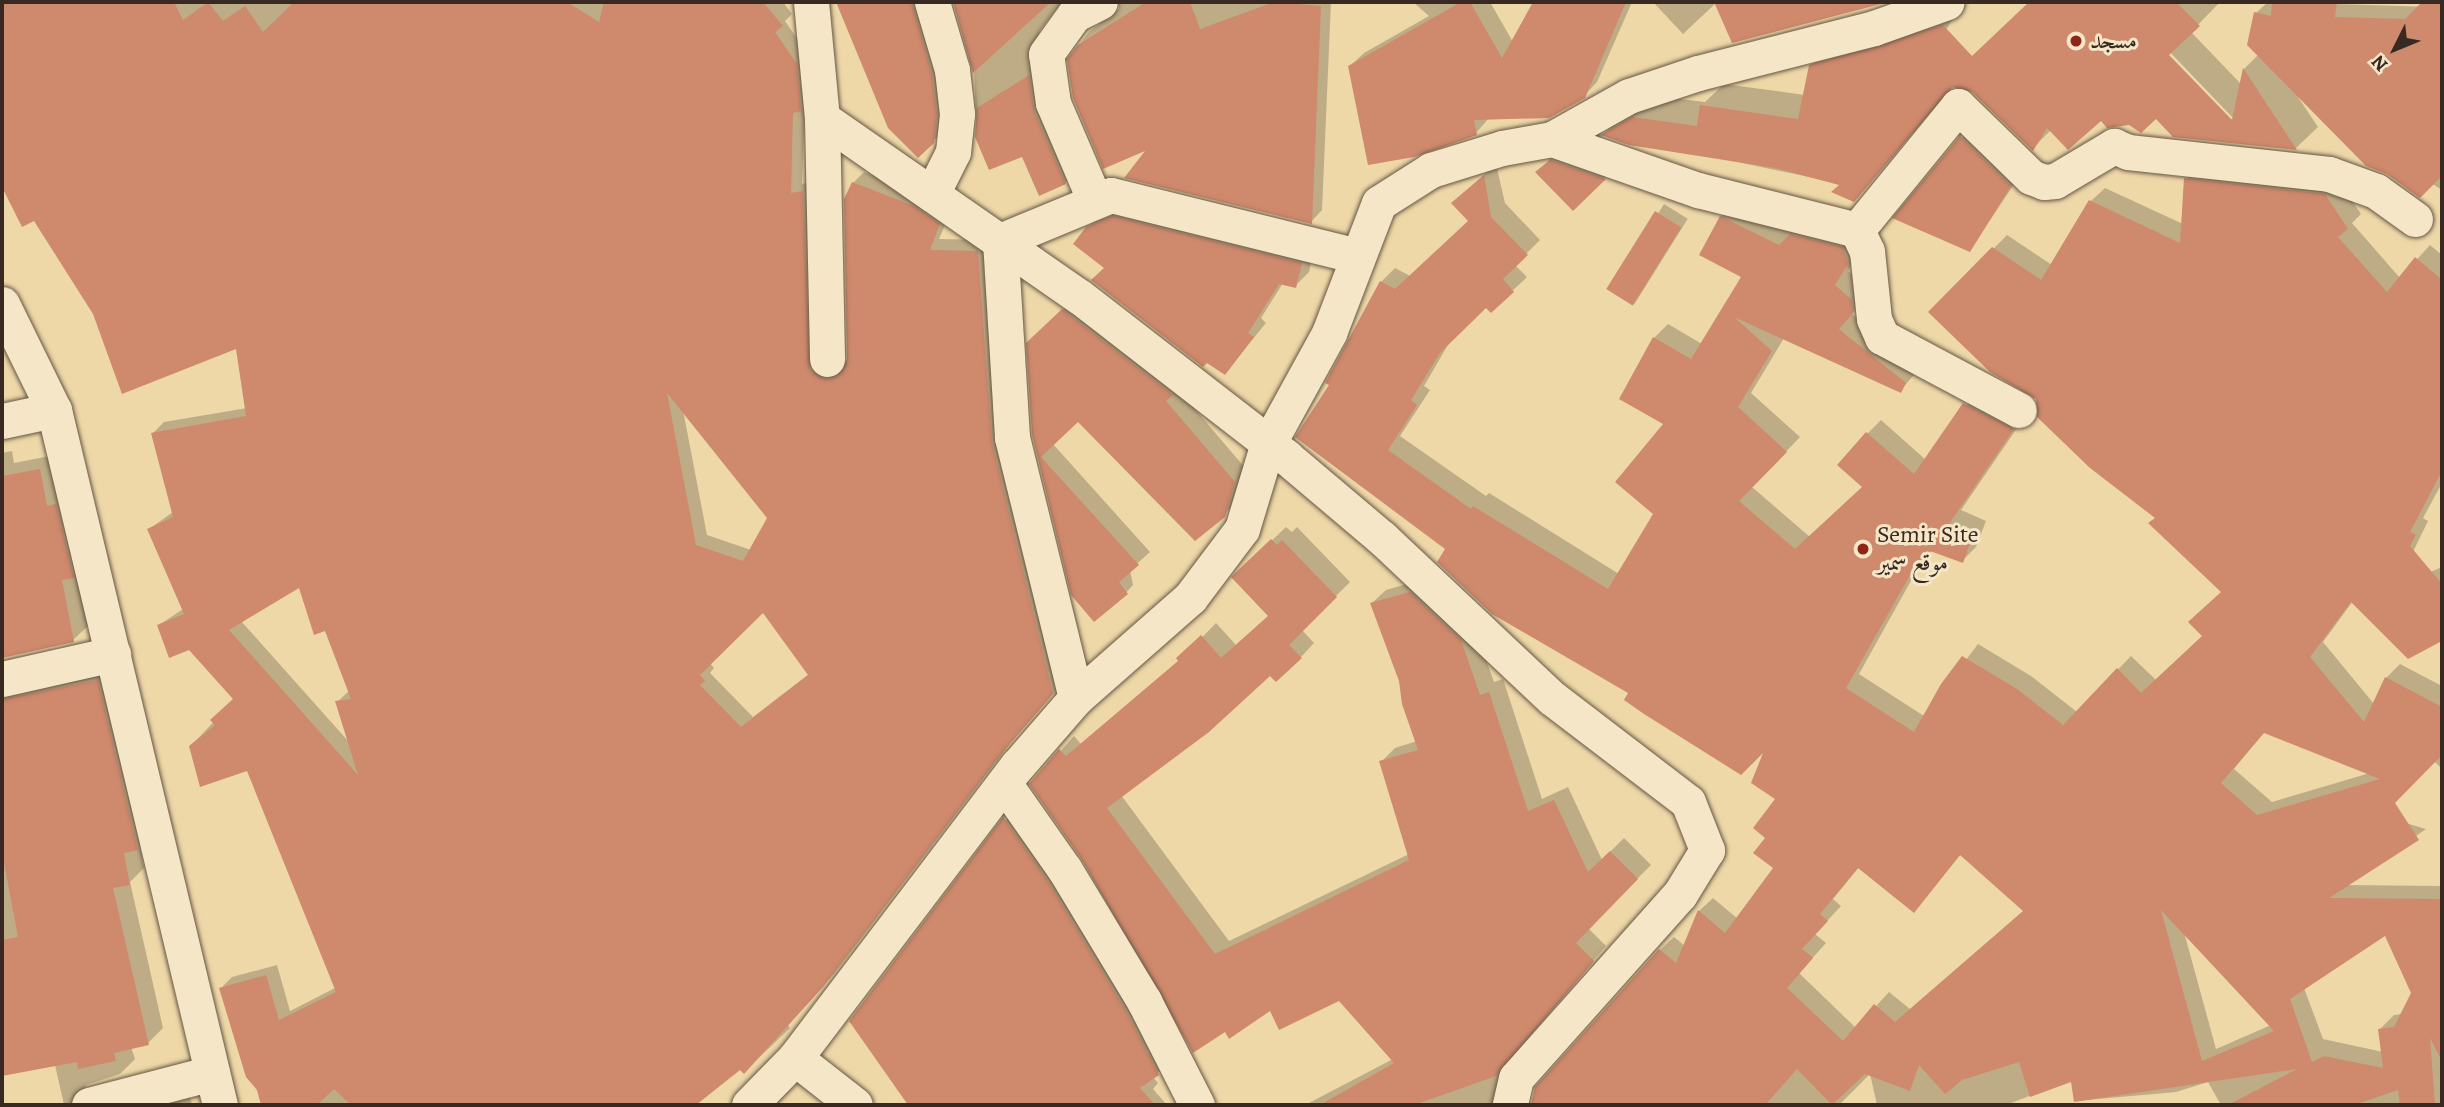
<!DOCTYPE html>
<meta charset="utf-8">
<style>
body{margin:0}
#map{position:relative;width:2444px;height:1107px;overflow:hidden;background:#eed8a8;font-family:Alegreya,Amiri,serif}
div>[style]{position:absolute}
.shadow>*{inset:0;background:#0003;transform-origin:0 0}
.building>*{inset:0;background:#cf896c;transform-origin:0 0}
.roads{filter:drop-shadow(0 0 2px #665644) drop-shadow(0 0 2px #665644)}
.street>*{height:35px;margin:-17.5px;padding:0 17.5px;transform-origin:17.5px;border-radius:17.5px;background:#f4e6c6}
.dots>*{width:19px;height:19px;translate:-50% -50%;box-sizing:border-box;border:4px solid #f4e6c6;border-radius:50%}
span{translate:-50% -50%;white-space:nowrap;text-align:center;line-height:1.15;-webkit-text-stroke:6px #f4e6c6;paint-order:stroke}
.poi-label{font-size:24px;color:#382a22}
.left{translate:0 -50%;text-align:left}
.frame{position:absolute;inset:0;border:4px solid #382a22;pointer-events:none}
.north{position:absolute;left:2360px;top:14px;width:70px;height:70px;-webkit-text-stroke:5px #f4e6c6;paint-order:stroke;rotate:227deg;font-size:19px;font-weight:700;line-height:28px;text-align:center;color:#382a22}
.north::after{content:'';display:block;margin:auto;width:24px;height:32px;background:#382a22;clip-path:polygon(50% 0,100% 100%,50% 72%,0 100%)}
</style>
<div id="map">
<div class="shadow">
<i style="clip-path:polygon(evenodd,2px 2px,783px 2px,792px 14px,785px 21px,807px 53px,802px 184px,814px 181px,840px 369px,847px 365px,853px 183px,864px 172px,925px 196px,950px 213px,939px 239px,989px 240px,1063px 682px,1012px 741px,834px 974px,787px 1024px,790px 1028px,744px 1072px,740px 1067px,696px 1103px,700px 1105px,263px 1105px,221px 988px,232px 977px,277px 965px,290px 1011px,337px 987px,248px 768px,190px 747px,235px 699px,190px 648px,159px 625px,183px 609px,149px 529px,173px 512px,153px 433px,164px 422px,247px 408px,238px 346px,94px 313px,35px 219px,23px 225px,2px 182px,2px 2px,683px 410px,769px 518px,751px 550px,707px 535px,683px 410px,2px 2px,300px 586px,326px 629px,350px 690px,337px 702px,349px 742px,241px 621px,300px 586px,2px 2px,763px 610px,809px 674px,753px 717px,710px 673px,714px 668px,710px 663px,763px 610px)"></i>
<i style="clip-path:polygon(838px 2px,925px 2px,945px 130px,918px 155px,890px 127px)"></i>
<i style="clip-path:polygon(955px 2px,1062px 2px,1040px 30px,1037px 44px,1076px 171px,1065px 183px,1023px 154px,977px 137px,974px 67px)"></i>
<i style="clip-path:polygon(1119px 2px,1331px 2px,1322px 210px,1311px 222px,1150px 147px,1069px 60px,1089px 32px,1119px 9px)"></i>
<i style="clip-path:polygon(1413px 2px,1490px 2px,1513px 42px,1535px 2px,1632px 2px,1597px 82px,1584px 96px,1489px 118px,1476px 133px,1350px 66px,1364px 53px,1429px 16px)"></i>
<i style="clip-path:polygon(1653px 2px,1883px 2px,1868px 7px,1716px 3px,1683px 34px)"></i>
<i style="clip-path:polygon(evenodd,2030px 2px,2220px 2px,2191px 32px,2241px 84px,2244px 69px,2259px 54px,2256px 13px,2268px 2px,2434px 7px,2430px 2px,2442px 2px,2442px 190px,2298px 97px,2318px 127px,2296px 148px,2174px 135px,2157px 117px,2129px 123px,2101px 118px,2051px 130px,2033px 148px,1973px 90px,1954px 86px,1853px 200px,1842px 184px,1604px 134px,1625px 113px,1656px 96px,1705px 102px,1724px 84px,1805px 95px,1811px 66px,1833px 44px,1961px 5px,1887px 129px,1893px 134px,2030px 2px,2165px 47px,2234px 119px,2229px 119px,2162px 50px,2165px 47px)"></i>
<i style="clip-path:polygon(1972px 126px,2021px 174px,1970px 250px,1895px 218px)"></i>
<i style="clip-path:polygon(1552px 157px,1619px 164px,1573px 209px,1538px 172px)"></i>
<i style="clip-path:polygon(evenodd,1496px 164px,1505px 203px,1540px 240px,1515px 265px,1527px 277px,1491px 311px,1486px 305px,1452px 338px,1424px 386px,1430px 390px,1400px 436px,1486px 496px,1489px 493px,1619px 574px,1655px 514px,1666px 424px,1654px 338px,1668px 324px,1702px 344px,1743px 276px,1721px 217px,1735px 203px,1805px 221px,1861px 249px,1848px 271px,1865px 286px,1866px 297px,1852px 314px,1919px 369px,1900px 391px,1784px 338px,1751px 393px,1800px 437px,1752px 487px,1810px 537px,1864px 487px,1867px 434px,1881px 420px,1926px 460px,1978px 390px,2026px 415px,1961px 510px,1986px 521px,1976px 547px,1962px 561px,1933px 550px,1922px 561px,1859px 674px,1924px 716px,1978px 644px,2031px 676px,2077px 712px,2131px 656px,2156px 680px,2204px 635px,2223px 592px,2157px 517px,2037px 398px,1931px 312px,2007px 235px,2052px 265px,2091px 201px,2105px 188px,2183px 224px,2186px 179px,2200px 165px,2338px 180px,2361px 214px,2352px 223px,2400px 278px,2430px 245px,2442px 255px,2442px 483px,2423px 518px,2428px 521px,2396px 587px,2442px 567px,2442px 639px,2409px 657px,2353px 601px,2323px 642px,2374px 704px,2386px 678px,2400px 664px,2442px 686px,2442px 769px,2434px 761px,2365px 811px,2426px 829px,2346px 885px,2442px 886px,2442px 1105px,2221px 1105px,2208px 1082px,2176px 1092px,2075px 1101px,2073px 1079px,2006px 1105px,1877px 1105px,1870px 1074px,1839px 1105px,1531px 1105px,1536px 1088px,1660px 950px,1674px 937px,1685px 946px,1699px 911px,1713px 898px,1738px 919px,1776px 868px,1767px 837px,1777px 799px,1768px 746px,1631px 693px,1447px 549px,1327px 382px,1381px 282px,1395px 268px,1410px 276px,1470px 220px,1453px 203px,1496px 164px,2265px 731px,2370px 773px,2272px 802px,2234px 769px,2265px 731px,1496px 164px,1961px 854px,2025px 910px,1910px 1009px,1889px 992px,1856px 1028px,1799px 973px,1826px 943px,1815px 934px,1841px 906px,1833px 899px,1859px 867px,1914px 911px,1961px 854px,1496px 164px,2184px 932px,2271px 1025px,2216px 1049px,2184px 932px,1496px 164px,2386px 933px,2413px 994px,2402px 1014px,2394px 1015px,2380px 1029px,2383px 1052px,2323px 1039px,2304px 988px,2386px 933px)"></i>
<i style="clip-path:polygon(1127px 203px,1314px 249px,1309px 272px,1295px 286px,1283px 283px,1261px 318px,1266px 323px,1225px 373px,1106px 268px,1087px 228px,1102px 214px)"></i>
<i style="left:1664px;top:204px;width:28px;height:101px;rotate:32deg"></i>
<i style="clip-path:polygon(1075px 298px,1177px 388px,1246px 469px,1236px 503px,1223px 515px,1078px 420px,1053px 444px,1150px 552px,1130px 570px,1133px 585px,1121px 598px,1073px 594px,1034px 434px,1028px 344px)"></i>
<i style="clip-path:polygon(12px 451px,14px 463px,55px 455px,89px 625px,73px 640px,2px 657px,2px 453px)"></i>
<i style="clip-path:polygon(1286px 527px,1292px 532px,1297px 527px,1350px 582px,1302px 630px,1314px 643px,1301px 657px,1270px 673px,1121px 795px,1229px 941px,1409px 854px,1381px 762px,1395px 748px,1417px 741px,1401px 681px,1372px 603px,1386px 590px,1424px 579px,1474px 626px,1494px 682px,1503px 679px,1542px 799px,1568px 787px,1602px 860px,1624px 838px,1651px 865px,1588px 928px,1606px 946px,1514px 1049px,1510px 1105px,1305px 1105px,1393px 1059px,1340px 999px,1271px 1008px,1084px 859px,1031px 784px,1074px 736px,1081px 744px,1180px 660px,1216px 623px,1236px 645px,1270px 615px,1247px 564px)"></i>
<i style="clip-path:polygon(113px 666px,153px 833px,140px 846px,144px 868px,130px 882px,163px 1028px,148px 1043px,131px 1047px,135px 1059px,120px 1074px,86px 1085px,84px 1093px,91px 1105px,64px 1105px,55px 1065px,2px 1074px,2px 677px)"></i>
<i style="clip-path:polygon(1016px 807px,1170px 1062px,1153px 1077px,1158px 1083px,1153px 1089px,1167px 1105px,911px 1105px,851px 1021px)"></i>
<i style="clip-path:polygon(189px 1093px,192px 1105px,133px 1105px)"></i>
</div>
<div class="building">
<i style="clip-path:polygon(evenodd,2px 2px,174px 2px,183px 20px,208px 2px,223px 21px,245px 6px,263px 32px,294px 2px,567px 2px,599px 22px,604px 2px,763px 2px,783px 26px,775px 32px,797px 64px,801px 111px,793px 113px,791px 193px,803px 191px,810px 370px,827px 379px,837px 376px,847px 359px,844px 199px,852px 182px,914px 206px,940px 224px,930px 250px,978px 251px,992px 442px,1053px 694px,1001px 754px,823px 987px,744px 1074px,740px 1070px,696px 1105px,351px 1105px,334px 1089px,317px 1105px,261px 1105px,257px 1090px,246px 1077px,219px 988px,266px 975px,279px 1020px,336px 992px,247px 771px,200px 787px,189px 746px,215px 725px,210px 720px,233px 699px,189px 650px,169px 658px,157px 625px,184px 614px,147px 529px,173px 517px,151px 433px,246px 416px,236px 349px,122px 394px,93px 314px,34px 221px,22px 227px,2px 187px,2px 2px,667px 393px,767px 518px,743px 561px,696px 545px,667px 393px,2px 2px,299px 588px,314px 635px,325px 631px,351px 699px,335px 701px,358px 775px,229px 630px,299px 588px,2px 2px,763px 613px,808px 675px,741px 727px,700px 685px,705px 681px,700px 675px,763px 613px)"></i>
<i style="clip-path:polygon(836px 2px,912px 2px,932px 74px,937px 114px,934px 143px,918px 158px,888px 128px)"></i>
<i style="clip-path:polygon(953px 2px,1051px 2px,973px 73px)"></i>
<i style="clip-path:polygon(1146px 2px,1190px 2px,1200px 29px,1274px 2px,1321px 6px,1312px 224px,1124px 178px,1145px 151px,1103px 169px,1073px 98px,1067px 59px,1078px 45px)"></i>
<i style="clip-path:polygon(1461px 2px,1470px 2px,1502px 58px,1533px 2px,1626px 2px,1585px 98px,1549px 118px,1474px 120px,1477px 135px,1414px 157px,1368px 165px,1348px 66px)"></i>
<i style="clip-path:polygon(1714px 2px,1888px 2px,1732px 43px)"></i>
<i style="clip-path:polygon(2029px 2px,2176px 2px,2200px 26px,2169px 55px,2232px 120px,2243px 68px,2297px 150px,2173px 137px,2156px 119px,2141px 133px,2129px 125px,2107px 128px,2101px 121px,2068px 150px,2047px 128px,2033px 151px,1972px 92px,1952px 87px,1854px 202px,1831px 192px,1839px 185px,1775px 168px,1629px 145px,1601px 135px,1632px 117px,1697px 126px,1700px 105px,1798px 119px,1809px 65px,1943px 25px,1972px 56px)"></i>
<i style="clip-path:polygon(2272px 2px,2337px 2px,2335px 17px,2405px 19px,2422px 2px,2442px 2px,2442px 176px,2420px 198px,2387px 174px,2366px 166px,2247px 45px,2254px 12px,2271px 16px)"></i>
<i style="clip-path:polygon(1029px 75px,1034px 111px,1066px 184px,1039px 196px,1022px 157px,989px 170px,975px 137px,977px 108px)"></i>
<i style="clip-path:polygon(1960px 136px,2011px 186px,1970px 252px,1892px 218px)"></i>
<i style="clip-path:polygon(1550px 160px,1606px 179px,1573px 211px,1535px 172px)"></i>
<i style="clip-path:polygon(evenodd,1484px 175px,1491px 217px,1528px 255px,1503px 279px,1514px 292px,1491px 313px,1486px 308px,1440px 353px,1411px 400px,1417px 405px,1388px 450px,1471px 509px,1473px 506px,1608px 589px,1653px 514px,1615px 482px,1663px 424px,1619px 399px,1653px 337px,1691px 359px,1741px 277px,1699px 255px,1720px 216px,1779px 245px,1790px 234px,1843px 247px,1848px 264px,1835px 285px,1852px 300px,1853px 313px,1839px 329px,1906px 383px,1901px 393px,1734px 317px,1772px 351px,1738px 407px,1787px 452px,1739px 501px,1795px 549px,1862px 487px,1837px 465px,1866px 432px,1914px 474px,1963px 403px,2014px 429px,1949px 524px,1973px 535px,1963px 563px,1930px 551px,1920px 565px,1917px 563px,1846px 688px,1914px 732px,1941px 684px,1962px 656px,2017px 689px,2063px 725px,2117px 668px,2141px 693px,2202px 636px,2188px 622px,2221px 592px,2148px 523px,2155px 518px,2090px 468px,2037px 417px,2036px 399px,1990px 372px,1928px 312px,1992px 247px,2041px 280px,2089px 200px,2180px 243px,2184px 178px,2325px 194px,2348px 229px,2338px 237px,2387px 292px,2415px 257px,2442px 280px,2442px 471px,2410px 532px,2416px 535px,2410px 546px,2442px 584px,2442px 641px,2408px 659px,2351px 602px,2310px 657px,2364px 722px,2385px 677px,2442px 707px,2442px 755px,2395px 803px,2419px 840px,2329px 898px,2442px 899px,2442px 1061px,2430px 1038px,2435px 1105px,2400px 1105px,2398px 1090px,2354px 1105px,2228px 1105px,2297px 1069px,2074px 1102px,2071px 1082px,2030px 1097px,2019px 1062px,1962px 1080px,1945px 1094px,1919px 1065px,1910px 1091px,1865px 1074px,1832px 1105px,1797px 1069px,1765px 1105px,1531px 1105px,1535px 1087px,1659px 949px,1676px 963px,1698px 910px,1725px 933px,1773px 868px,1753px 853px,1765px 838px,1753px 828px,1775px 799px,1751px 783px,1763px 753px,1741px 775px,1644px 714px,1624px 700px,1628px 693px,1492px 614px,1437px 562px,1445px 549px,1295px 437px,1329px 385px,1325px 383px,1380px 281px,1395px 289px,1468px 221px,1451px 203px,1484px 175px,2264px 733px,2380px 779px,2257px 815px,2221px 783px,2264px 733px,1484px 175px,1960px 855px,2023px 911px,1895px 1022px,1874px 1004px,1843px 1041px,1787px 988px,1813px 958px,1802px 949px,1828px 921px,1820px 914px,1858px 868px,1914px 913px,1960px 855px,1484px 175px,2161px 910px,2274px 1031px,2202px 1061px,2161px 910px,1484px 175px,2385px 936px,2411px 993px,2394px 1027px,2378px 1029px,2383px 1068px,2324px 1056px,2312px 1062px,2290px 999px,2385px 936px)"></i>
<i style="left:1655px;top:211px;width:31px;height:92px;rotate:32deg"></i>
<i style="clip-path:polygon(1113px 216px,1302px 263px,1296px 288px,1279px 284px,1248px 333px,1254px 337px,1225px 375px,1207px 363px,1203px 367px,1091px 280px,1104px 268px,1073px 244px,1086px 227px)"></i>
<i style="clip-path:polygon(1062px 309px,1173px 395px,1166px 401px,1235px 482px,1225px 517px,1195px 541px,1078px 422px,1041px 457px,1139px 565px,1119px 582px,1128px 594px,1094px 622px,1071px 595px,1032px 434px,1026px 343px)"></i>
<i style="clip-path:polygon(40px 469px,47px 506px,56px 504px,74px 578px,62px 580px,74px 642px,2px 658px,2px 476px)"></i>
<i style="clip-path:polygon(1271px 539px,1277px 545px,1282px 540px,1337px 597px,1289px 645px,1302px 658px,1276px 682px,1270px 676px,1209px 732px,1107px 808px,1215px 954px,1409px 860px,1379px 761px,1418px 750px,1402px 704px,1399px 681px,1370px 603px,1410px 592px,1461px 640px,1480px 695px,1489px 692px,1528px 811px,1554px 800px,1588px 872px,1610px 851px,1638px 879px,1576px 943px,1594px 961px,1496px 1076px,1414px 1105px,1320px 1105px,1394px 1063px,1339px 1001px,1279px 1030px,1270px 1011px,1229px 1039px,1225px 1032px,1193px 1053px,1082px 860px,1029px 784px,1059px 749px,1066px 756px,1178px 661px,1176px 658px,1201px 635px,1221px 658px,1268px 616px,1231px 577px)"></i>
<i style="clip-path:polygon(98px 680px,138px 850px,124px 853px,130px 885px,113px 888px,149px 1045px,114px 1053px,116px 1061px,78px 1069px,77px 1062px,2px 1076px,2px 940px,18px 937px,2px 852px,2px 699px)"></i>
<i style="clip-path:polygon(1003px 817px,1048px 881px,1126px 1011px,1159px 1075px,1140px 1088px,1155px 1105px,908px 1105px,849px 1021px)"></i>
</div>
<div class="roads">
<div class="street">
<i style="left:811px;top:2px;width:117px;rotate:84.6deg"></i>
<i style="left:822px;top:118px;width:314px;rotate:34.8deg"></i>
<i style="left:1080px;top:297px;width:261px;rotate:37.8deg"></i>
<i style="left:1286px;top:457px;width:126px;rotate:40.2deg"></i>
<i style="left:1382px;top:538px;width:233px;rotate:43.3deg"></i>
<i style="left:1552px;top:698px;width:171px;rotate:37.4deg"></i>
<i style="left:1688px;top:802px;width:52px;rotate:68.4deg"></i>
<i style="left:1707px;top:850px;width:52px;rotate:121.5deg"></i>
<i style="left:1680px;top:894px;width:246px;rotate:131.7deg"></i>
<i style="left:1516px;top:1078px;width:28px;rotate:103deg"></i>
<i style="left:932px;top:2px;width:71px;rotate:73.6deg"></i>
<i style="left:952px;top:70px;width:44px;rotate:83.5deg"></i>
<i style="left:957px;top:114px;width:38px;rotate:96deg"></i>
<i style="left:953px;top:152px;width:47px;rotate:116.6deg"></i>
<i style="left:822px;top:118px;width:241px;rotate:88.8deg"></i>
<i style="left:1552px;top:139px;width:155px;rotate:19.3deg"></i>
<i style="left:1698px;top:190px;width:164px;rotate:14.1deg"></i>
<i style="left:1857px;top:230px;width:23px;rotate:65deg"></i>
<i style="left:1867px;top:251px;width:68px;rotate:84.1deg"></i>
<i style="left:1874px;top:319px;width:20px;rotate:66deg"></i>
<i style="left:1882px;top:337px;width:155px;rotate:28.1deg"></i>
<i style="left:1095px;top:201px;width:107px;rotate:-113.2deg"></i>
<i style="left:1053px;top:103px;width:49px;rotate:-98.1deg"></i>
<i style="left:1046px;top:54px;width:48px;rotate:-54.3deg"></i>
<i style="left:1074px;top:15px;width:29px;rotate:-27deg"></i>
<i style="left:1857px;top:230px;width:160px;rotate:-50.8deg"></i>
<i style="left:1958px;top:106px;width:102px;rotate:44.2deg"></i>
<i style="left:2031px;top:177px;width:14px;rotate:21deg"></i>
<i style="left:2044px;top:182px;width:11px;rotate:-5deg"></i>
<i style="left:2055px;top:181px;width:69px;rotate:-30.7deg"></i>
<i style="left:2114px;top:146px;width:15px;rotate:23deg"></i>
<i style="left:2128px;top:152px;width:202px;rotate:6.2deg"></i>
<i style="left:2329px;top:174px;width:50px;rotate:19.9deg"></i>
<i style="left:2376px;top:191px;width:48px;rotate:35.7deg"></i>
<i style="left:2px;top:304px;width:118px;rotate:63.9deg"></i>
<i style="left:54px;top:410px;width:715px;rotate:76.57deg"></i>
<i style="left:2px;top:421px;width:53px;rotate:-11.9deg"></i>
<i style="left:2px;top:679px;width:114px;rotate:-12.7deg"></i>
<i style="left:1076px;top:698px;width:269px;rotate:-103.8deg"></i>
<i style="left:1012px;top:437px;width:196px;rotate:-93.5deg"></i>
<i style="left:1000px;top:241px;width:120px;rotate:-22.5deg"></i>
<i style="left:1111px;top:195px;width:254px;rotate:13.9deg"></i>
<i style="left:1004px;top:783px;width:106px;rotate:55deg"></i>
<i style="left:1065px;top:870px;width:153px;rotate:58.9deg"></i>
<i style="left:1144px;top:1001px;width:117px;rotate:63deg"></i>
<i style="left:795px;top:1058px;width:76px;rotate:38.1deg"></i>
<i style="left:89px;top:1105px;width:127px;rotate:-14.6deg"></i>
<i style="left:749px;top:1105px;width:66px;rotate:-45.6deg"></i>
<i style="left:795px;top:1058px;width:367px;rotate:-52.8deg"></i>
<i style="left:1017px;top:766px;width:90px;rotate:-49.1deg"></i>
<i style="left:1076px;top:698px;width:152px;rotate:-41.3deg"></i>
<i style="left:1190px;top:598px;width:86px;rotate:-53deg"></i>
<i style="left:1242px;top:529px;width:87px;rotate:-73.2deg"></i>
<i style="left:1267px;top:446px;width:129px;rotate:-61.2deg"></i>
<i style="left:1329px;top:333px;width:139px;rotate:-69deg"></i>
<i style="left:1379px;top:203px;width:62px;rotate:-32.4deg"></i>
<i style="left:1431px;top:170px;width:74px;rotate:-17.2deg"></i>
<i style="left:1502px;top:148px;width:51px;rotate:-10.2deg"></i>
<i style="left:1552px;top:139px;width:88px;rotate:-29.2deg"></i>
<i style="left:1629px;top:96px;width:73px;rotate:-18.4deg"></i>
<i style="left:1698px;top:73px;width:182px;rotate:-14.3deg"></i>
<i style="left:1874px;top:28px;width:77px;rotate:-19.6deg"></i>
</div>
</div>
<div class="dots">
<i style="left:2076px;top:41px;background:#8f2418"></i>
<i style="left:1863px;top:549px;background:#8f2418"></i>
</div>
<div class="poi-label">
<span class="left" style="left:2090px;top:41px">مسجد</span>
<span class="left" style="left:1877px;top:549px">Semir Site<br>موقع سمير</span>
</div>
<div class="frame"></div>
<div class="north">N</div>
</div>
